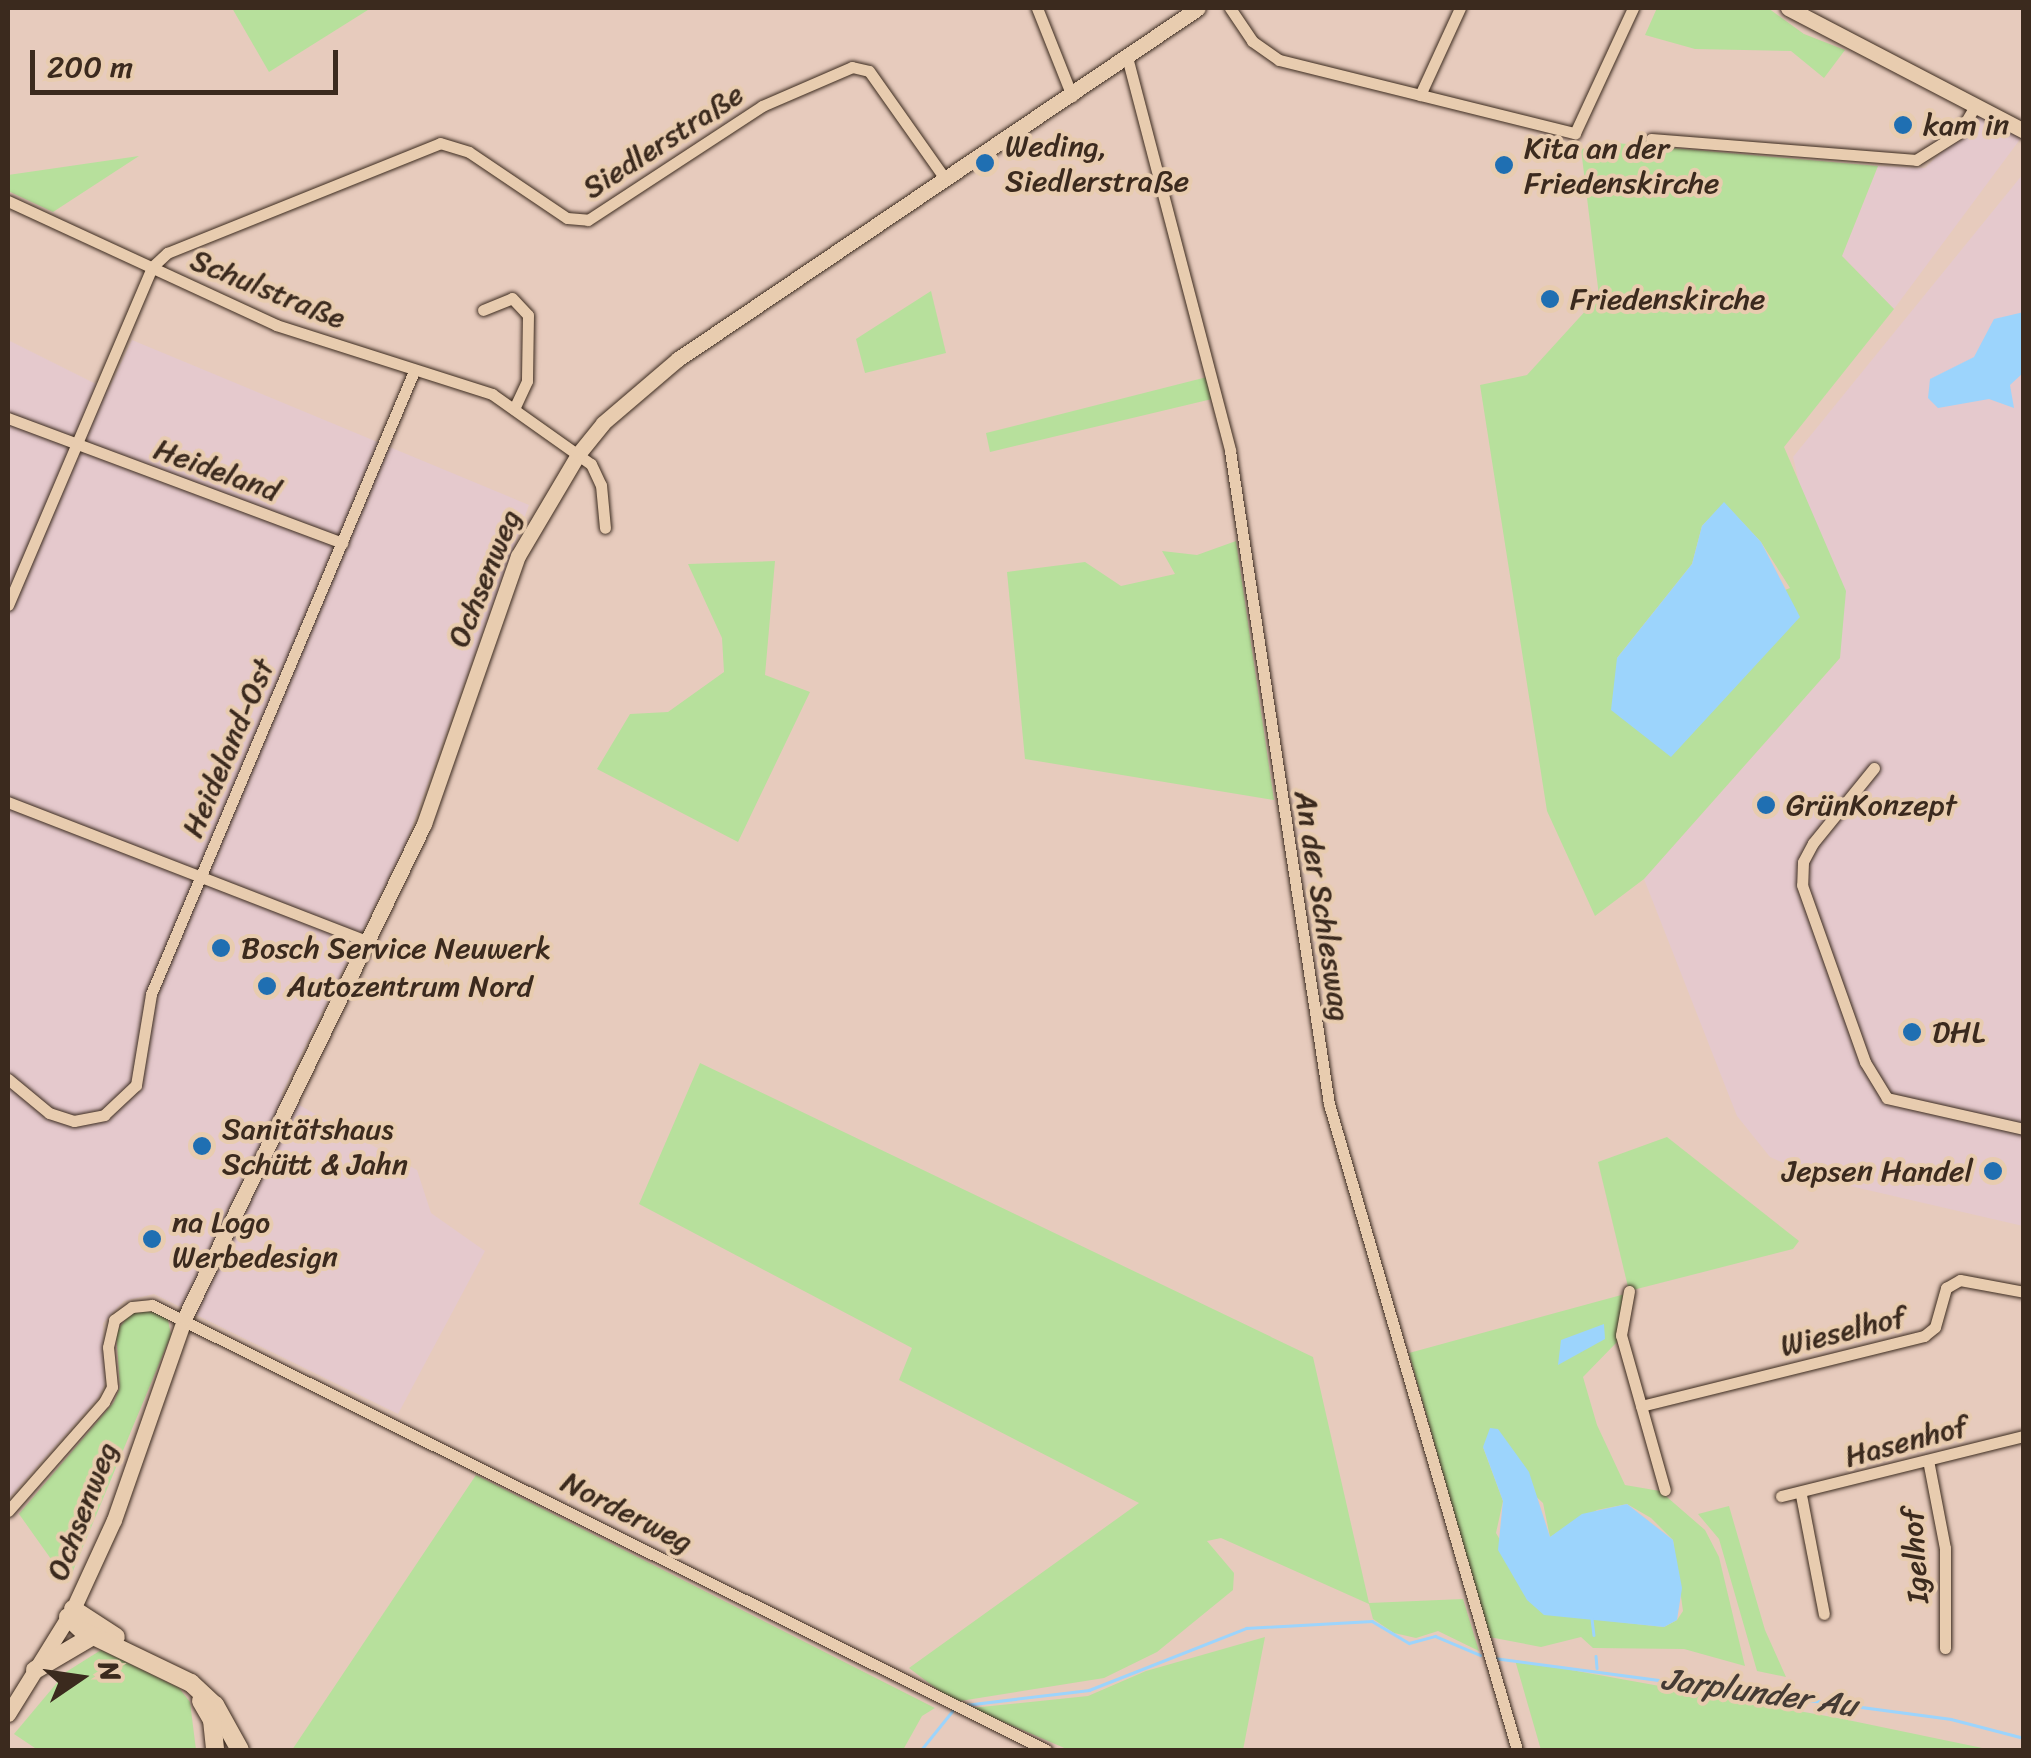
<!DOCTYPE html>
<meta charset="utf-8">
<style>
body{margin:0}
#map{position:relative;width:2031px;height:1758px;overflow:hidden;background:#e7cbbd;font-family:Sriracha,sans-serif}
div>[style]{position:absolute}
.built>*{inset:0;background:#e5c9cd}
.green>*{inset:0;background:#b7e09c}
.water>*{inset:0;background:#9cd4fc}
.stream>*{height:2.5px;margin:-1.25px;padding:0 1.25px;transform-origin:1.25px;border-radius:1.25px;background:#9cd4fc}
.roads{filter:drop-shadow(0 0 2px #3b2a1e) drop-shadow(0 0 2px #3b2a1e)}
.minor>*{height:11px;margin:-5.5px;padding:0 5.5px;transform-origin:5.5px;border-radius:5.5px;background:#e8ccaf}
.secondary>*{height:15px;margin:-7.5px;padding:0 7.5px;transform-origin:7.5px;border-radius:7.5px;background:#e8ccaf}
.trunk>*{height:18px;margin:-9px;padding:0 9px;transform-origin:9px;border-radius:9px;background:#e8ccaf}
.dots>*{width:28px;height:28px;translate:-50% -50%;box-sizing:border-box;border:5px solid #e8ccaf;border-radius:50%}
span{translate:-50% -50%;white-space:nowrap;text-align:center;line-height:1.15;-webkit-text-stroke:8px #e8ccaf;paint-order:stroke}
.poi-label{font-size:30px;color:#3b2a1e}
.left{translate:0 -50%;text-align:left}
.right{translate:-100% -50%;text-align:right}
.street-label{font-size:30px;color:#3b2a1e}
.water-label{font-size:32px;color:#453b34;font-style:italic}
.frame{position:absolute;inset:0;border:10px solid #3b2a1e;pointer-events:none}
.north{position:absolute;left:30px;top:1628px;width:100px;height:100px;-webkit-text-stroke:8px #e8ccaf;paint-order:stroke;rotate:77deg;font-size:28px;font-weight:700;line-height:40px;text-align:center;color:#3b2a1e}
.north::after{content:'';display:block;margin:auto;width:35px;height:45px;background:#3b2a1e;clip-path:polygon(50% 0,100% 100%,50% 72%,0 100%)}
.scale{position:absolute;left:30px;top:50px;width:308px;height:45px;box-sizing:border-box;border:5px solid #3b2a1e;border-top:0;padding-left:12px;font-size:30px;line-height:35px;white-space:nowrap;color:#3b2a1e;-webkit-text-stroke:8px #e8ccaf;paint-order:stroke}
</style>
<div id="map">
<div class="built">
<i style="clip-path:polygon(1980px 114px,2021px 138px,1894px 309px,1842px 256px,1878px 166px,1925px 168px)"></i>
<i style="clip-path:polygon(2023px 174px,2023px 1226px,1820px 1179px,1770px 1157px,1737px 1116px,1644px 879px,1840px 658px,1793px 457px)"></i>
<i style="clip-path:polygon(8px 340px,108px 390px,132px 340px,529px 505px,406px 844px,281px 1095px,417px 1170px,431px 1213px,485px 1251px,398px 1414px,154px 1294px,124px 1301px,103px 1323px,105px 1384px,99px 1397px,8px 1499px)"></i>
</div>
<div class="green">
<i style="clip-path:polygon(232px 8px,371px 8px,269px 72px)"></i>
<i style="clip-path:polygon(1657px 8px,1768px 8px,1804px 34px,1845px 50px,1824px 78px,1791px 51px,1695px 49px,1645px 35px)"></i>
<i style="clip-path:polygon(evenodd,1616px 143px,1878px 166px,1842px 256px,1894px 309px,1784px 447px,1846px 591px,1840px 658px,1644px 879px,1595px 916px,1547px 811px,1480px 385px,1527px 375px,1599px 296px,1581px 149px,1616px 143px,1724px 503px,1761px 542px,1790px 588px,1617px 658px,1692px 564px,1702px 526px,1724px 503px)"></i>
<i style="clip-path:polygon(139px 156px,53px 212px,8px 191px,8px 175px)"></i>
<i style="clip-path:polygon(931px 291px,946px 353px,865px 373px,856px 339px)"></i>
<i style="clip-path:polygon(1207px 377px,1212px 399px,990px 452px,986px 433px)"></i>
<i style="clip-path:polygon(1236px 541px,1274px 800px,1025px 759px,1007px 572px,1085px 562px,1121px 586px,1175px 574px,1162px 551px,1197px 555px)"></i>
<i style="clip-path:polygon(775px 561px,765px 675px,810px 692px,738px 842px,597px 769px,630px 714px,668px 712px,724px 672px,722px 638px,688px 564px)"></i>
<i style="clip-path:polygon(700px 1063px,1313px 1357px,1369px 1603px,1463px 1599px,1479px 1651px,1438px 1631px,1416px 1638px,1394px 1633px,1373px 1619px,1369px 1604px,1221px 1538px,1207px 1541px,1234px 1573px,1233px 1590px,1157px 1652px,1104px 1678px,954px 1702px,909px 1668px,1139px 1503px,899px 1380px,912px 1348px,639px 1204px)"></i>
<i style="clip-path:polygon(1667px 1137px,1799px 1241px,1793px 1249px,1629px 1291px,1598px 1162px)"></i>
<i style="clip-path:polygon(evenodd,1625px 1294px,1617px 1342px,1583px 1377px,1597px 1425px,1625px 1485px,1660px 1491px,1705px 1530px,1719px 1557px,1745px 1666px,1684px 1649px,1593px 1648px,1581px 1637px,1541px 1647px,1489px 1637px,1409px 1353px,1625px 1294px,1483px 1447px,1543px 1503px,1550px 1537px,1597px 1510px,1627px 1504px,1651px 1518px,1673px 1540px,1683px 1611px,1677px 1620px,1664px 1627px,1544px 1614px,1496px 1533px,1503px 1501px,1483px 1447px)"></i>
<i style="clip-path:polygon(145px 1308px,167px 1315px,171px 1335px,68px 1583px,19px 1514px,114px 1402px,120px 1387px,116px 1332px,130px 1314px)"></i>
<i style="clip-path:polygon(476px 1475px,935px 1708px,922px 1716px,903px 1750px,292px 1750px)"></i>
<i style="clip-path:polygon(1729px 1506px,1765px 1630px,1786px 1677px,1757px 1671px,1719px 1539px,1698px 1514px)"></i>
<i style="clip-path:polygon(1265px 1637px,1243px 1750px,1069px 1750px,971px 1708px,1088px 1696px,1146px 1671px)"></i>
<i style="clip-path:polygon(101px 1650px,179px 1688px,190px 1702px,196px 1750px,38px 1750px,14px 1734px,66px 1672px)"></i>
<i style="clip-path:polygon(1515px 1660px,1843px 1719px,1992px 1750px,1541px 1750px)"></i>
</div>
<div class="water">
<i style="clip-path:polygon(2024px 312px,2023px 373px,2010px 385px,2014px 408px,1989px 399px,1938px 408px,1928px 398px,1930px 379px,1974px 357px,1994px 319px)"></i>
<i style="clip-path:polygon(1724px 502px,1761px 542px,1800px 617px,1671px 757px,1611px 710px,1617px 658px,1692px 564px,1702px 526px)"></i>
<i style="clip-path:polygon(1604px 1324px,1605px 1339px,1558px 1365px,1561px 1340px)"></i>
<i style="clip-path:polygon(1490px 1428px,1498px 1429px,1529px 1472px,1550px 1537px,1582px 1514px,1627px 1504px,1673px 1540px,1682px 1588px,1677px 1620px,1664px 1627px,1544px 1615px,1527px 1600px,1498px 1550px,1503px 1501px,1483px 1447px)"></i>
</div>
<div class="stream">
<i style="left:1592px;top:1619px;width:16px;rotate:83deg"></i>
<i style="left:1596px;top:1656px;width:12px;rotate:85deg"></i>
<i style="left:1494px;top:1658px;width:461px;rotate:7.6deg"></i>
<i style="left:1951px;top:1719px;width:75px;rotate:14.6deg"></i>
<i style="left:965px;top:1705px;width:125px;rotate:-6.9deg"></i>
<i style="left:1089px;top:1690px;width:169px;rotate:-21.5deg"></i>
<i style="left:1246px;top:1628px;width:126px;rotate:-3.2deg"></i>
<i style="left:1372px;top:1621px;width:43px;rotate:30.7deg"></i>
<i style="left:1409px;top:1643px;width:27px;rotate:-15deg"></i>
<i style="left:1435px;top:1636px;width:49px;rotate:22.9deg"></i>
<i style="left:921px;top:1750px;width:51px;rotate:-51.3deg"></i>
</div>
<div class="roads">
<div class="minor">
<i style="left:1037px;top:8px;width:95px;rotate:68.3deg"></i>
<i style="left:1230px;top:8px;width:40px;rotate:56deg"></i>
<i style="left:1252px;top:41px;width:33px;rotate:35deg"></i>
<i style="left:1279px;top:60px;width:305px;rotate:13.9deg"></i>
<i style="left:1575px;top:133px;width:138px;rotate:-65.1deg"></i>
<i style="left:1127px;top:57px;width:407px;rotate:75.3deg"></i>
<i style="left:1230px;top:451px;width:660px;rotate:81.38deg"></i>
<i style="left:1329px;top:1104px;width:673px;rotate:73.77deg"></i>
<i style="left:1420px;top:95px;width:96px;rotate:-65.3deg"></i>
<i style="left:1651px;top:139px;width:266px;rotate:4.5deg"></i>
<i style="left:1916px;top:160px;width:51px;rotate:-32.1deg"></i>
<i style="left:1959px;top:133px;width:31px;rotate:-59deg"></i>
<i style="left:8px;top:201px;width:295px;rotate:24.8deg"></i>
<i style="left:276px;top:325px;width:227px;rotate:17.7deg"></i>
<i style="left:492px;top:394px;width:121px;rotate:35.3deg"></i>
<i style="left:591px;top:464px;width:23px;rotate:65deg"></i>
<i style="left:601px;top:485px;width:43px;rotate:84.7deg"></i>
<i style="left:483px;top:310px;width:31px;rotate:-22deg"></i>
<i style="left:512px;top:298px;width:23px;rotate:47deg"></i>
<i style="left:528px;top:315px;width:66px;rotate:90.9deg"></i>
<i style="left:527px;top:381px;width:31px;rotate:115deg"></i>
<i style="left:8px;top:418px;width:357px;rotate:20.5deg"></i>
<i style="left:8px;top:605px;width:367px;rotate:-66.9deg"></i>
<i style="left:152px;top:267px;width:21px;rotate:-43deg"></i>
<i style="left:167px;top:253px;width:294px;rotate:-21.9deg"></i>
<i style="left:440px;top:143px;width:30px;rotate:17deg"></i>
<i style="left:469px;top:152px;width:118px;rotate:34deg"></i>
<i style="left:567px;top:218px;width:21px;rotate:5deg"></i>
<i style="left:588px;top:220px;width:208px;rotate:-33.2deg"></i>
<i style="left:762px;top:106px;width:98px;rotate:-23.4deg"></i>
<i style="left:852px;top:67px;width:17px;rotate:13deg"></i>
<i style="left:869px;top:71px;width:133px;rotate:54.8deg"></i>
<i style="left:1874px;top:768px;width:97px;rotate:129.1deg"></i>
<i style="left:1813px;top:843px;width:21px;rotate:118deg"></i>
<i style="left:1803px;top:862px;width:23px;rotate:92deg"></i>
<i style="left:1802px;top:885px;width:188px;rotate:70.4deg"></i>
<i style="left:1865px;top:1062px;width:42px;rotate:58.6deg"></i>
<i style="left:1887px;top:1098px;width:140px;rotate:12.8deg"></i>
<i style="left:8px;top:802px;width:384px;rotate:21.2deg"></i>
<i style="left:8px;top:1079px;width:53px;rotate:39.7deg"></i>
<i style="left:49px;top:1113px;width:26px;rotate:18deg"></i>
<i style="left:74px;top:1121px;width:31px;rotate:-11deg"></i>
<i style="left:104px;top:1115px;width:44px;rotate:-43.2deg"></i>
<i style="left:136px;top:1085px;width:92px;rotate:-80.6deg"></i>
<i style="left:151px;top:994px;width:676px;rotate:-67.11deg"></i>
<i style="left:1629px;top:1291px;width:45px;rotate:100.3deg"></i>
<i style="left:1621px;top:1335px;width:161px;rotate:74.2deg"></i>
<i style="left:1641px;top:1406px;width:292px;rotate:-13.9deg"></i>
<i style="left:1924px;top:1336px;width:14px;rotate:-39deg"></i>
<i style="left:1935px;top:1327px;width:41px;rotate:-74.2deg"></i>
<i style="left:1946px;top:1288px;width:16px;rotate:-30deg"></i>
<i style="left:1960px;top:1280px;width:65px;rotate:10.6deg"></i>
<i style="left:1928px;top:1460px;width:90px;rotate:79.1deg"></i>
<i style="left:1945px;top:1548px;width:100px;rotate:90deg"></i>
<i style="left:1801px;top:1495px;width:121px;rotate:79.1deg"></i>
<i style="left:1781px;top:1496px;width:250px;rotate:-13.9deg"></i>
<i style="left:8px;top:1511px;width:145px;rotate:-48.6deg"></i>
<i style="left:104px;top:1402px;width:17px;rotate:-62deg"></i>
<i style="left:112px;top:1387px;width:40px;rotate:-95.7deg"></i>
<i style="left:108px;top:1347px;width:28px;rotate:-77deg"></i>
<i style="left:114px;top:1320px;width:22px;rotate:-36deg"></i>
<i style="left:132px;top:1307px;width:20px;rotate:-6deg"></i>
<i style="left:152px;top:1305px;width:999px;rotate:26.46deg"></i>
</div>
<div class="secondary">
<i style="left:1788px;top:8px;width:266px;rotate:27.5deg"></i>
<i style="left:8px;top:1714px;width:123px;rotate:-58.2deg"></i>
<i style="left:73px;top:1609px;width:98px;rotate:-65.3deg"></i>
<i style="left:114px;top:1520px;width:215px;rotate:-70.7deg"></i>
<i style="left:185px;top:1317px;width:548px;rotate:-64.14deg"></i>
<i style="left:424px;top:824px;width:284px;rotate:-70.7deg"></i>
<i style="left:518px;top:556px;width:120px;rotate:-59.4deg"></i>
<i style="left:579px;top:453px;width:38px;rotate:-51deg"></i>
<i style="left:603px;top:423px;width:99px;rotate:-40.5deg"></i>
<i style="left:678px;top:359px;width:627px;rotate:-34.02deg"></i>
</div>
<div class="trunk">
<i style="left:73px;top:1609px;width:51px;rotate:33.1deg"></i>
<i style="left:68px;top:1617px;width:21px;rotate:43deg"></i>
<i style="left:83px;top:1631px;width:120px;rotate:25.7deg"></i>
<i style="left:191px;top:1683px;width:33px;rotate:43deg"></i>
<i style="left:215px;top:1705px;width:51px;rotate:60.9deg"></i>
<i style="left:35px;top:1670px;width:67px;rotate:-30.4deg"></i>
<i style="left:201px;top:1701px;width:22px;rotate:60deg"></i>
<i style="left:212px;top:1720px;width:30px;rotate:84deg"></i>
</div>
</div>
<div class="dots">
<i style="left:1903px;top:125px;background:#1f6fb2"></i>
<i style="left:985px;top:163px;background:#1f6fb2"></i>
<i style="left:1504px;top:165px;background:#1f6fb2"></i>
<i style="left:1550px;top:299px;background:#1f6fb2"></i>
<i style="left:1766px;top:805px;background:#1f6fb2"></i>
<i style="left:221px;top:948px;background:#1f6fb2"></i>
<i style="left:267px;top:986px;background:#1f6fb2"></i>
<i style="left:1912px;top:1032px;background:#1f6fb2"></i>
<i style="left:202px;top:1146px;background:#1f6fb2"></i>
<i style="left:1993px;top:1171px;background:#1f6fb2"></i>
<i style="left:152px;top:1239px;background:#1f6fb2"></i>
</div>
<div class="poi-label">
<span class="left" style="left:1923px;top:125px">kam in</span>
<span class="left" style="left:1005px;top:163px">Weding,<br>Siedlerstraße</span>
<span class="left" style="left:1524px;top:165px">Kita an der<br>Friedenskirche</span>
<span class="left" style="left:1570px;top:299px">Friedenskirche</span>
<span class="left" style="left:1786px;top:805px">GrünKonzept</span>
<span class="left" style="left:241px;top:948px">Bosch Service Neuwerk</span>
<span class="left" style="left:287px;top:986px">Autozentrum Nord</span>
<span class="left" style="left:1932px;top:1032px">DHL</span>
<span class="left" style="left:222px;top:1146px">Sanitätshaus<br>Schütt &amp; Jahn</span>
<span class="right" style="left:1973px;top:1171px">Jepsen Handel</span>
<span class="left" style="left:172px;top:1239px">na Logo<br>Werbedesign</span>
</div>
<div class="street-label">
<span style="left:663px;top:141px;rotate:-33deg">Siedlerstraße</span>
<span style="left:268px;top:289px;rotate:22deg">Schulstraße</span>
<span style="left:217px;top:470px;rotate:20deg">Heideland</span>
<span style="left:484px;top:578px;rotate:-68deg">Ochsenweg</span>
<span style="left:228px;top:748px;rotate:-67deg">Heideland-Ost</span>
<span style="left:1323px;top:906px;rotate:81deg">An der Schleswag</span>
<span style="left:1843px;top:1331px;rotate:-14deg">Wieselhof</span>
<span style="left:1906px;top:1441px;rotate:-15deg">Hasenhof</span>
<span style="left:82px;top:1511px;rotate:-69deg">Ochsenweg</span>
<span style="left:627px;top:1512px;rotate:27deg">Norderweg</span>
<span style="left:1915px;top:1556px;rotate:-94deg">Igelhof</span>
</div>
<div class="water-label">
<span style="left:1759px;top:1693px;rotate:8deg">Jarplunder Au</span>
</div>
<div class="frame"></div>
<div class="north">N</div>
<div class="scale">200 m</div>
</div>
